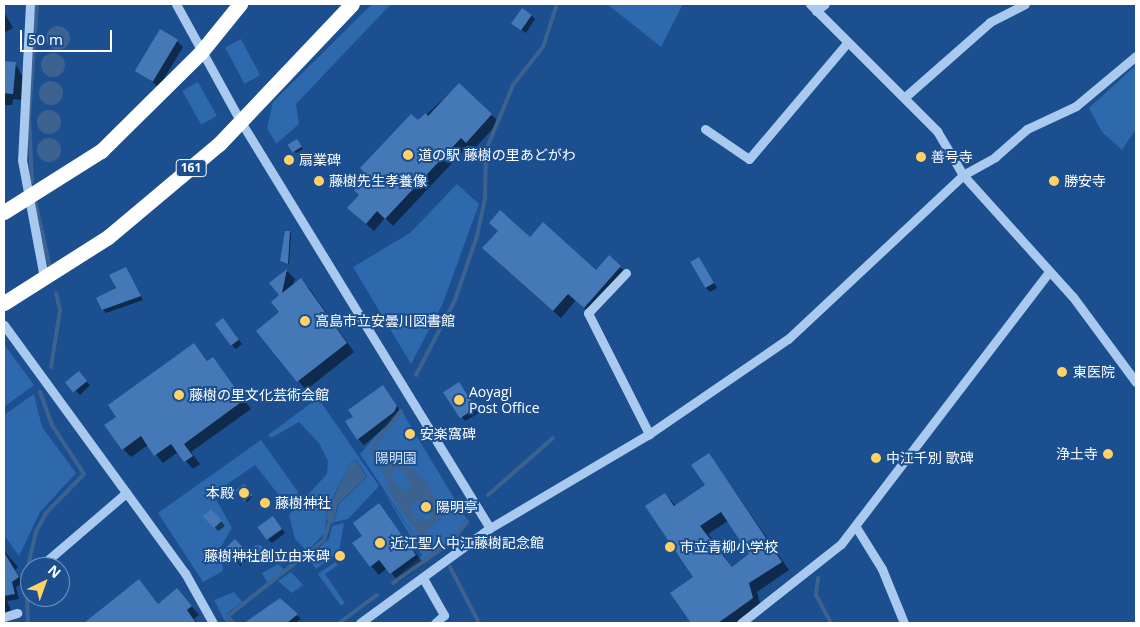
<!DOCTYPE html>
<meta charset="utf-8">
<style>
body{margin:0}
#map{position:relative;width:1140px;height:627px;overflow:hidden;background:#1b4f8f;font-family:"Open Sans","Noto Sans JP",sans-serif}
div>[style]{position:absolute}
.green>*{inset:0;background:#2e69ad;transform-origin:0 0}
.round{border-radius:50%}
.water>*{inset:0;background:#3c6290}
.shadow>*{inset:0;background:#0007;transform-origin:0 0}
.stream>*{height:4px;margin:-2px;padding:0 2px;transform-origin:2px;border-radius:2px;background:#3c6290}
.building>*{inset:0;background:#4478b7;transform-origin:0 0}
.minor>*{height:9px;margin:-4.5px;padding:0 4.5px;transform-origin:4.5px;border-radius:4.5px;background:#a9c9ee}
.highway>*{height:15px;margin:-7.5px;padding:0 7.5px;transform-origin:7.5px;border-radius:7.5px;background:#fff}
.dots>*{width:14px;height:14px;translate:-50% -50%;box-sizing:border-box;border:2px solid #1b4f8f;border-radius:50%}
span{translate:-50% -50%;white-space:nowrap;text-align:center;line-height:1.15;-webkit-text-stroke:4px #1b4f8f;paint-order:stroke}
.shield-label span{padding:1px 4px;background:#1b4f8f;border:1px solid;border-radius:4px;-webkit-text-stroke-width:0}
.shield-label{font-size:12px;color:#fff;font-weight:700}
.poi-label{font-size:14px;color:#fff}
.left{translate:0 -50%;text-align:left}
.right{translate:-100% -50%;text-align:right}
.park-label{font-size:14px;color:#cfe3fa}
.frame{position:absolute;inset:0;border:5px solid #fff;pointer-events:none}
.north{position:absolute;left:20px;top:557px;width:50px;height:50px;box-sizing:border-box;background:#1b4f8f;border:1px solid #7695bc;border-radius:50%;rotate:42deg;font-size:14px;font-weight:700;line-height:20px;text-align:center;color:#fff}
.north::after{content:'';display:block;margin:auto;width:18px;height:22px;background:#ffd166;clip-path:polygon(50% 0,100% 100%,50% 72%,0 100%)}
.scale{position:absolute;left:20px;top:30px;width:92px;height:22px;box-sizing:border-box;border:2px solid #fff;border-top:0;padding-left:6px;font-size:15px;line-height:18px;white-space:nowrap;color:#fff;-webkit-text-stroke:4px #1b4f8f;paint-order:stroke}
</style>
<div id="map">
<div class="green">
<i style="clip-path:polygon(372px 4px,391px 4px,296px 104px,299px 124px,276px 144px,267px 128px,273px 102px)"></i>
<i style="clip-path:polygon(607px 4px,683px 4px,661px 47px)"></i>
<i style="left:241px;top:39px;width:41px;height:18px;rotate:62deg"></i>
<i style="clip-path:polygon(1136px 65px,1136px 129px,1122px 150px,1102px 132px,1089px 108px)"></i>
<i style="left:198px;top:82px;width:39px;height:18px;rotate:61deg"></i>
<i style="clip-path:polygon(457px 184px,479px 204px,443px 303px,411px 364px,353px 267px,410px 233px)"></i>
<i style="clip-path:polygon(4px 344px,34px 385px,4px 407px)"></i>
<i style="clip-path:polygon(34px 394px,42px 427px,76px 473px,40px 512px,19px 556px,4px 535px,4px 415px)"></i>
<i style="clip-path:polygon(318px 398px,379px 486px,348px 519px,334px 522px,339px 504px,367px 477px,357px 460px,351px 462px,327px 509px,325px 533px,307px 551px,295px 539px,289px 515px,327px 474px,328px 461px,319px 443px,299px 422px,271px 438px,268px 435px)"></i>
<i style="clip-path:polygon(400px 408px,469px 523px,453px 542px,394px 579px,422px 555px,382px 489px,426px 553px,360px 454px)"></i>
<i style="clip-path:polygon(261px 440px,298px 492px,294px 500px,282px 499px,255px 465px,213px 494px,232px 528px,221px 547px,223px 571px,203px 582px,158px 513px)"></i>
<i style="clip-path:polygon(344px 523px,339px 551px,316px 569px,308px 557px,329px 539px,332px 526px)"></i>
<i class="round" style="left:251px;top:545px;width:14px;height:14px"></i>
<i style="clip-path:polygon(335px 562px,338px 565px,325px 574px,345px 603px,341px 606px,318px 574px)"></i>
<i style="clip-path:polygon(278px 564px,286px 571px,267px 582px,262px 573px)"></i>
<i style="clip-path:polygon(291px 572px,303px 585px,292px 593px,278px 581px)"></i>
<i style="clip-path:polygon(234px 592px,242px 602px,226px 614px,231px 623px,226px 623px,214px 600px)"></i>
</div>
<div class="water">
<i class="round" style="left:46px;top:26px;width:24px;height:24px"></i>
<i class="round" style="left:41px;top:53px;width:24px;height:24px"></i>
<i class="round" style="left:39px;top:81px;width:24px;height:24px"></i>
<i class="round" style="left:37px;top:110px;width:24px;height:24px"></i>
<i class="round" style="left:37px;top:138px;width:24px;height:24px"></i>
<i style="clip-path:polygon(evenodd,376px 449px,383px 458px,400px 457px,426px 482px,445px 515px,426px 531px,435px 548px,430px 551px,389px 492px,386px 477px,370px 453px,376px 449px,393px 469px,404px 471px,411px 488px,405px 491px,392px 480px,393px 469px,376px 449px,416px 501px,432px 508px,430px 520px,415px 518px,411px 506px,416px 501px)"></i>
<i style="clip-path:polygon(357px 461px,366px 477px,338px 504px,333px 524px,326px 520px,328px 509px,351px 462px)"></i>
</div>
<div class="shadow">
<i style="clip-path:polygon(4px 12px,13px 28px,4px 33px)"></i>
<i style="clip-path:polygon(531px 15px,535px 19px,526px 33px,513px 24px)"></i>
<i style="clip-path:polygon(177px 41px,183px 47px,159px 87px,136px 70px)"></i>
<i style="clip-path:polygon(4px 62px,15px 63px,24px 79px,22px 100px,13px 99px,12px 105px,4px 105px)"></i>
<i style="clip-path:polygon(459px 85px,499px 122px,474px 149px,469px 145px,393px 226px,385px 218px,374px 231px,357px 216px,418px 122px)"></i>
<i style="clip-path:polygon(298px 142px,303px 149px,296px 153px,290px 145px)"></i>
<i style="clip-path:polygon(290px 232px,291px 234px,289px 264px,281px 260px)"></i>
<i style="clip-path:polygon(530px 238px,596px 271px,609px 257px,627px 274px,592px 315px,576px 300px,561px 318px,491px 256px)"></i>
<i style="clip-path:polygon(699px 259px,717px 288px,710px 292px,706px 288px)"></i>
<i style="clip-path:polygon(125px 268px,143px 300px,106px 313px,103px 310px)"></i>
<i style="clip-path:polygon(287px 271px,295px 279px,293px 285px,300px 280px,309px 288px,354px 352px,306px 390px,258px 331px,281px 313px,281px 296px,271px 284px)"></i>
<i style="clip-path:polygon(227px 324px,242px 344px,236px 349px,232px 345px)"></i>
<i style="clip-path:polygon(194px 344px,208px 362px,213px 359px,220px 367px,251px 409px,191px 452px,200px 464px,193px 469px,178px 452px,163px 463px,148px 445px,131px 457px,123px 449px,118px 417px)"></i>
<i style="left:78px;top:373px;width:17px;height:14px;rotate:45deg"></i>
<i style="clip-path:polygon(383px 387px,402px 413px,364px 445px,358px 439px,355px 418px)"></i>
<i style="clip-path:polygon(463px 388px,479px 413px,465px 421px,445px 393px)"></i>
<i style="clip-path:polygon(evenodd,709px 454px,789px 570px,757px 592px,761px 607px,738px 623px,693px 623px,671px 594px,695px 577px,665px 494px,676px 506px,706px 486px,709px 454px,728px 521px,751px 555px,733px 568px,708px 534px,728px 521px)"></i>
<i style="clip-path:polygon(244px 486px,252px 497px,247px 502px,238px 491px)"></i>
<i style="clip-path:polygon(428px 502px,433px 511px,426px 514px,421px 505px)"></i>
<i style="clip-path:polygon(379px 505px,424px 564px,399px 582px,387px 568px,379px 575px,371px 566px,364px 536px)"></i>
<i style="clip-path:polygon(215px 514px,225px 526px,218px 531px,205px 516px)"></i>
<i style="clip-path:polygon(277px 522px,285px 533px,272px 543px,268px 539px)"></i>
<i style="left:235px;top:541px;width:22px;height:13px;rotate:47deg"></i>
<i style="clip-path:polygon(4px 551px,18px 567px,15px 570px,23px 583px,16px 587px,19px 599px,7px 601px,11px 610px,4px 614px)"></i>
<i style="clip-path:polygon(139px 581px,159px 605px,185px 598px,199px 615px,194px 619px,197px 623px,86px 623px)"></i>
<i style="clip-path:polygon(280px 600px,301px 619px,295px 623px,251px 623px)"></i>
</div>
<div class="stream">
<i style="left:32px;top:182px;width:64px;rotate:-92.7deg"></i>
<i style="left:29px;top:118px;width:114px;rotate:-86deg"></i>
<i style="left:35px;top:201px;width:68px;rotate:77.2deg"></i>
<i style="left:51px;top:367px;width:58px;rotate:-81deg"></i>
<i style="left:60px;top:310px;width:17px;rotate:-103deg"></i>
<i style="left:416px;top:375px;width:85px;rotate:-62.5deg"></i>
<i style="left:455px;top:300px;width:68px;rotate:-71deg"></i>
<i style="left:477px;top:236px;width:39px;rotate:-78deg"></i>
<i style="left:485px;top:198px;width:48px;rotate:-88.8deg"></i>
<i style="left:486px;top:150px;width:70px;rotate:-67.4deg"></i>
<i style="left:513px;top:85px;width:48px;rotate:-51.7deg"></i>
<i style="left:543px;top:47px;width:45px;rotate:-72deg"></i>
<i style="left:375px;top:454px;width:7px;rotate:-117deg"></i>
<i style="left:372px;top:448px;width:47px;rotate:-51.9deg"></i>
<i style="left:488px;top:495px;width:86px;rotate:-41.2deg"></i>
<i style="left:430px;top:546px;width:7px;rotate:56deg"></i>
<i style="left:450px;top:567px;width:63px;rotate:62.6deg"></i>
<i style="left:818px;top:578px;width:17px;rotate:97deg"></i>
<i style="left:816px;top:595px;width:32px;rotate:62deg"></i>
<i style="left:393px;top:583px;width:73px;rotate:-35deg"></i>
<i style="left:453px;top:541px;width:24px;rotate:-55deg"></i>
<i style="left:28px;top:623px;width:48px;rotate:-92.4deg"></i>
<i style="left:26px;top:575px;width:44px;rotate:-76.9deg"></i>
<i style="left:36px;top:532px;width:21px;rotate:-62deg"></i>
<i style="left:46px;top:513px;width:54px;rotate:-45.7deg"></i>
<i style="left:84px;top:474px;width:59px;rotate:-123.1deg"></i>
<i style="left:52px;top:425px;width:35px;rotate:-110deg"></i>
<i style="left:233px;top:623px;width:9px;rotate:-126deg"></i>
<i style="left:228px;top:616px;width:122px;rotate:-38.4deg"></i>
<i style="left:324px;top:540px;width:24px;rotate:-73deg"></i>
<i style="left:339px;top:623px;width:47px;rotate:-36.4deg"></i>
</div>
<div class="building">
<i style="left:522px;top:8px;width:12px;height:19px;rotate:35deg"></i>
<i style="left:160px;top:29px;width:21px;height:49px;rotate:31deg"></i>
<i style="left:4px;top:61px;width:12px;height:32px;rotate:5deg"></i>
<i style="clip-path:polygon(459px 83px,492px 114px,466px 143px,461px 138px,385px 219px,377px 211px,366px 224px,347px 208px,359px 195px,354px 190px,368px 176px,360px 168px,411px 114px,418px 120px,426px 113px,428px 116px)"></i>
<i style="left:297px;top:139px;width:9px;height:11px;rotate:58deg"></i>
<i style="clip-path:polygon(500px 210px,530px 237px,543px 222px,596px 270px,609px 255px,621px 266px,584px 308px,568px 294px,553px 311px,482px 248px,498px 231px,489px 223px)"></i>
<i style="clip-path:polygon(285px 231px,290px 231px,288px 264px,280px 261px)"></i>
<i style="left:699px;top:257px;width:30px;height:10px;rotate:60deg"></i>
<i style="clip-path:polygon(126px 267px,141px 296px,102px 310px,96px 298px,116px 288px,109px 275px)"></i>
<i style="clip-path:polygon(287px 269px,282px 293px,301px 278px,347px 343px,297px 382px,256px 331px,279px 312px,271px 302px,279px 295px,269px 283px)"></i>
<i style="left:223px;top:318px;width:27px;height:10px;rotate:54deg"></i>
<i style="clip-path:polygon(194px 343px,207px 361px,213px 357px,244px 400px,184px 444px,193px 456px,184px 462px,171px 444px,154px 456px,141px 436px,122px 450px,104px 425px,116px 417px,108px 405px)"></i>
<i style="left:79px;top:371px;width:13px;height:18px;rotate:51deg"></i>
<i style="left:459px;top:382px;width:31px;height:19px;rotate:57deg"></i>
<i style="clip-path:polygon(383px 385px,397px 406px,394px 412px,357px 440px,345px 421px,353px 417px,348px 410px)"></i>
<i style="clip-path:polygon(evenodd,709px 453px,782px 562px,749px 583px,753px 598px,718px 623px,691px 623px,670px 593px,693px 577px,645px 506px,665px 493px,674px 506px,705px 485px,691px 465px,709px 453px,721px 512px,749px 554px,732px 567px,700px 526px,721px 512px)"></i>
<i style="left:244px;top:484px;width:14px;height:10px;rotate:54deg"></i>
<i class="round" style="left:419px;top:500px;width:14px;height:14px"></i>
<i style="clip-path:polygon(379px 503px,416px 555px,390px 574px,379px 560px,370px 567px,352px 543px,362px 536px,353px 523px)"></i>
<i style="left:211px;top:509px;width:16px;height:11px;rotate:47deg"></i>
<i style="left:273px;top:516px;width:16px;height:19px;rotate:55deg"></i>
<i style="left:235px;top:539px;width:18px;height:16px;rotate:47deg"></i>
<i style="clip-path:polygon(4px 552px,19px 577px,12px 582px,15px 594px,4px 596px)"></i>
<i style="clip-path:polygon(139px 579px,158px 604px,177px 588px,192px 606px,187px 610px,196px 623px,84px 623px)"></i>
<i style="clip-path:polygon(280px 598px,298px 614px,287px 623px,244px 623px)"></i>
</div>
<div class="minor">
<i style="left:30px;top:4px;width:156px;rotate:92.9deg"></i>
<i style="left:22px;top:160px;width:120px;rotate:79.4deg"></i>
<i style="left:176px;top:4px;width:135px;rotate:61.2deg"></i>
<i style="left:241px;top:122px;width:476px;rotate:58.5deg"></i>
<i style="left:810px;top:4px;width:180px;rotate:45deg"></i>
<i style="left:937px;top:131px;width:51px;rotate:59.4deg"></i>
<i style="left:963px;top:175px;width:164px;rotate:48deg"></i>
<i style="left:1073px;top:297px;width:106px;rotate:53.5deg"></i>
<i style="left:816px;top:11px;width:11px;rotate:-38deg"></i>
<i style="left:905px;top:97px;width:113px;rotate:-41.4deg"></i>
<i style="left:990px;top:22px;width:39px;rotate:-27deg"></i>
<i style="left:705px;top:129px;width:53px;rotate:34.3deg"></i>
<i style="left:749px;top:159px;width:152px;rotate:-49.8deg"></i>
<i style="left:626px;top:273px;width:55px;rotate:133.5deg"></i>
<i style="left:588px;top:313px;width:136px;rotate:63.2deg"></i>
<i style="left:4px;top:325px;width:307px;rotate:53.9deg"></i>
<i style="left:185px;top:573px;width:57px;rotate:60.8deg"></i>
<i style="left:856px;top:527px;width:49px;rotate:58.2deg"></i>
<i style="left:882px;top:569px;width:58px;rotate:67.8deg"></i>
<i style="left:42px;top:565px;width:111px;rotate:-40.6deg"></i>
<i style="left:423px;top:578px;width:43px;rotate:60.4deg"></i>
<i style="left:444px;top:615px;width:12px;rotate:138deg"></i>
<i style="left:4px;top:617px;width:14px;rotate:-17deg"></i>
<i style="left:360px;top:623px;width:161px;rotate:-36.2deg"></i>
<i style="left:490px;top:528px;width:185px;rotate:-30.6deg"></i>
<i style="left:649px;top:434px;width:168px;rotate:-34.4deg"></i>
<i style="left:788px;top:339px;width:240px;rotate:-43.1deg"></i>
<i style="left:963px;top:175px;width:37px;rotate:-29deg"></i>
<i style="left:995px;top:157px;width:43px;rotate:-41.2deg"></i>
<i style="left:1027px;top:129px;width:54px;rotate:-25.1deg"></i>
<i style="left:1076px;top:106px;width:78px;rotate:-39.8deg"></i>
<i style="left:741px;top:623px;width:127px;rotate:-38.3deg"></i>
<i style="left:841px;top:544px;width:342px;rotate:-52.6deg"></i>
</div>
<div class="highway">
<i style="left:4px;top:212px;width:115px;rotate:-32.2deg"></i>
<i style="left:101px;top:151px;width:141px;rotate:-44.7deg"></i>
<i style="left:201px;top:52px;width:62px;rotate:-50.9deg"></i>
<i style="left:4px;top:303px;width:123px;rotate:-32.4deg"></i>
<i style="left:108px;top:237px;width:145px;rotate:-40deg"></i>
<i style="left:219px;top:144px;width:193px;rotate:-46.5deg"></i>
</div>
<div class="dots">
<i style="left:408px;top:155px;background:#ffd166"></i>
<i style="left:921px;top:157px;background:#ffd166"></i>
<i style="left:289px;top:160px;background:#ffd166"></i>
<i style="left:319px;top:181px;background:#ffd166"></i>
<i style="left:1054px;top:181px;background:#ffd166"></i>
<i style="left:305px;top:321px;background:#ffd166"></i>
<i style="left:1062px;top:372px;background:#ffd166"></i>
<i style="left:179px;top:395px;background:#ffd166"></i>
<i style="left:459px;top:400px;background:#ffd166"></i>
<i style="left:410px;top:434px;background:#ffd166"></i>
<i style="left:1108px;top:454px;background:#ffd166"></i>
<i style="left:876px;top:458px;background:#ffd166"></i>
<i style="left:244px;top:493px;background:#ffd166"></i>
<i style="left:265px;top:503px;background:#ffd166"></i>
<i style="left:426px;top:507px;background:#ffd166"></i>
<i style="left:380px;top:543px;background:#ffd166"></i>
<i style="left:670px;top:547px;background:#ffd166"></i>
<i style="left:340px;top:556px;background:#ffd166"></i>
</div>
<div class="shield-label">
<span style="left:191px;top:168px">161</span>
</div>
<div class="poi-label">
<span class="left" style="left:418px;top:155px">道の駅 藤樹の里あどがわ</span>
<span class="left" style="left:931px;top:157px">善号寺</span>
<span class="left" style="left:299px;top:160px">扇業碑</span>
<span class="left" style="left:329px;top:181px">藤樹先生孝養像</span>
<span class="left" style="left:1064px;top:181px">勝安寺</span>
<span class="left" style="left:315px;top:321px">高島市立安曇川図書館</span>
<span class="left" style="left:1073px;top:372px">東医院</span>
<span class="left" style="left:469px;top:400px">Aoyagi<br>Post Office</span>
<span class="left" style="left:189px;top:395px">藤樹の里文化芸術会館</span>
<span class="left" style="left:420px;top:434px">安楽窩碑</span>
<span class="right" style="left:1098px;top:454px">浄土寺</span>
<span class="left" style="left:886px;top:458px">中江千別 歌碑</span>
<span class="right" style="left:234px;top:493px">本殿</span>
<span class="left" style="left:275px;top:503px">藤樹神社</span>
<span class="left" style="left:436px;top:507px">陽明亭</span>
<span class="left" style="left:390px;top:543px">近江聖人中江藤樹記念館</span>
<span class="left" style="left:680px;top:547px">市立青柳小学校</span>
<span class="right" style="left:330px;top:556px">藤樹神社創立由来碑</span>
</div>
<div class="park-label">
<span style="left:396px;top:458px">陽明園</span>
</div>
<div class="frame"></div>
<div class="north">N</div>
<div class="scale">50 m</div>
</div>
